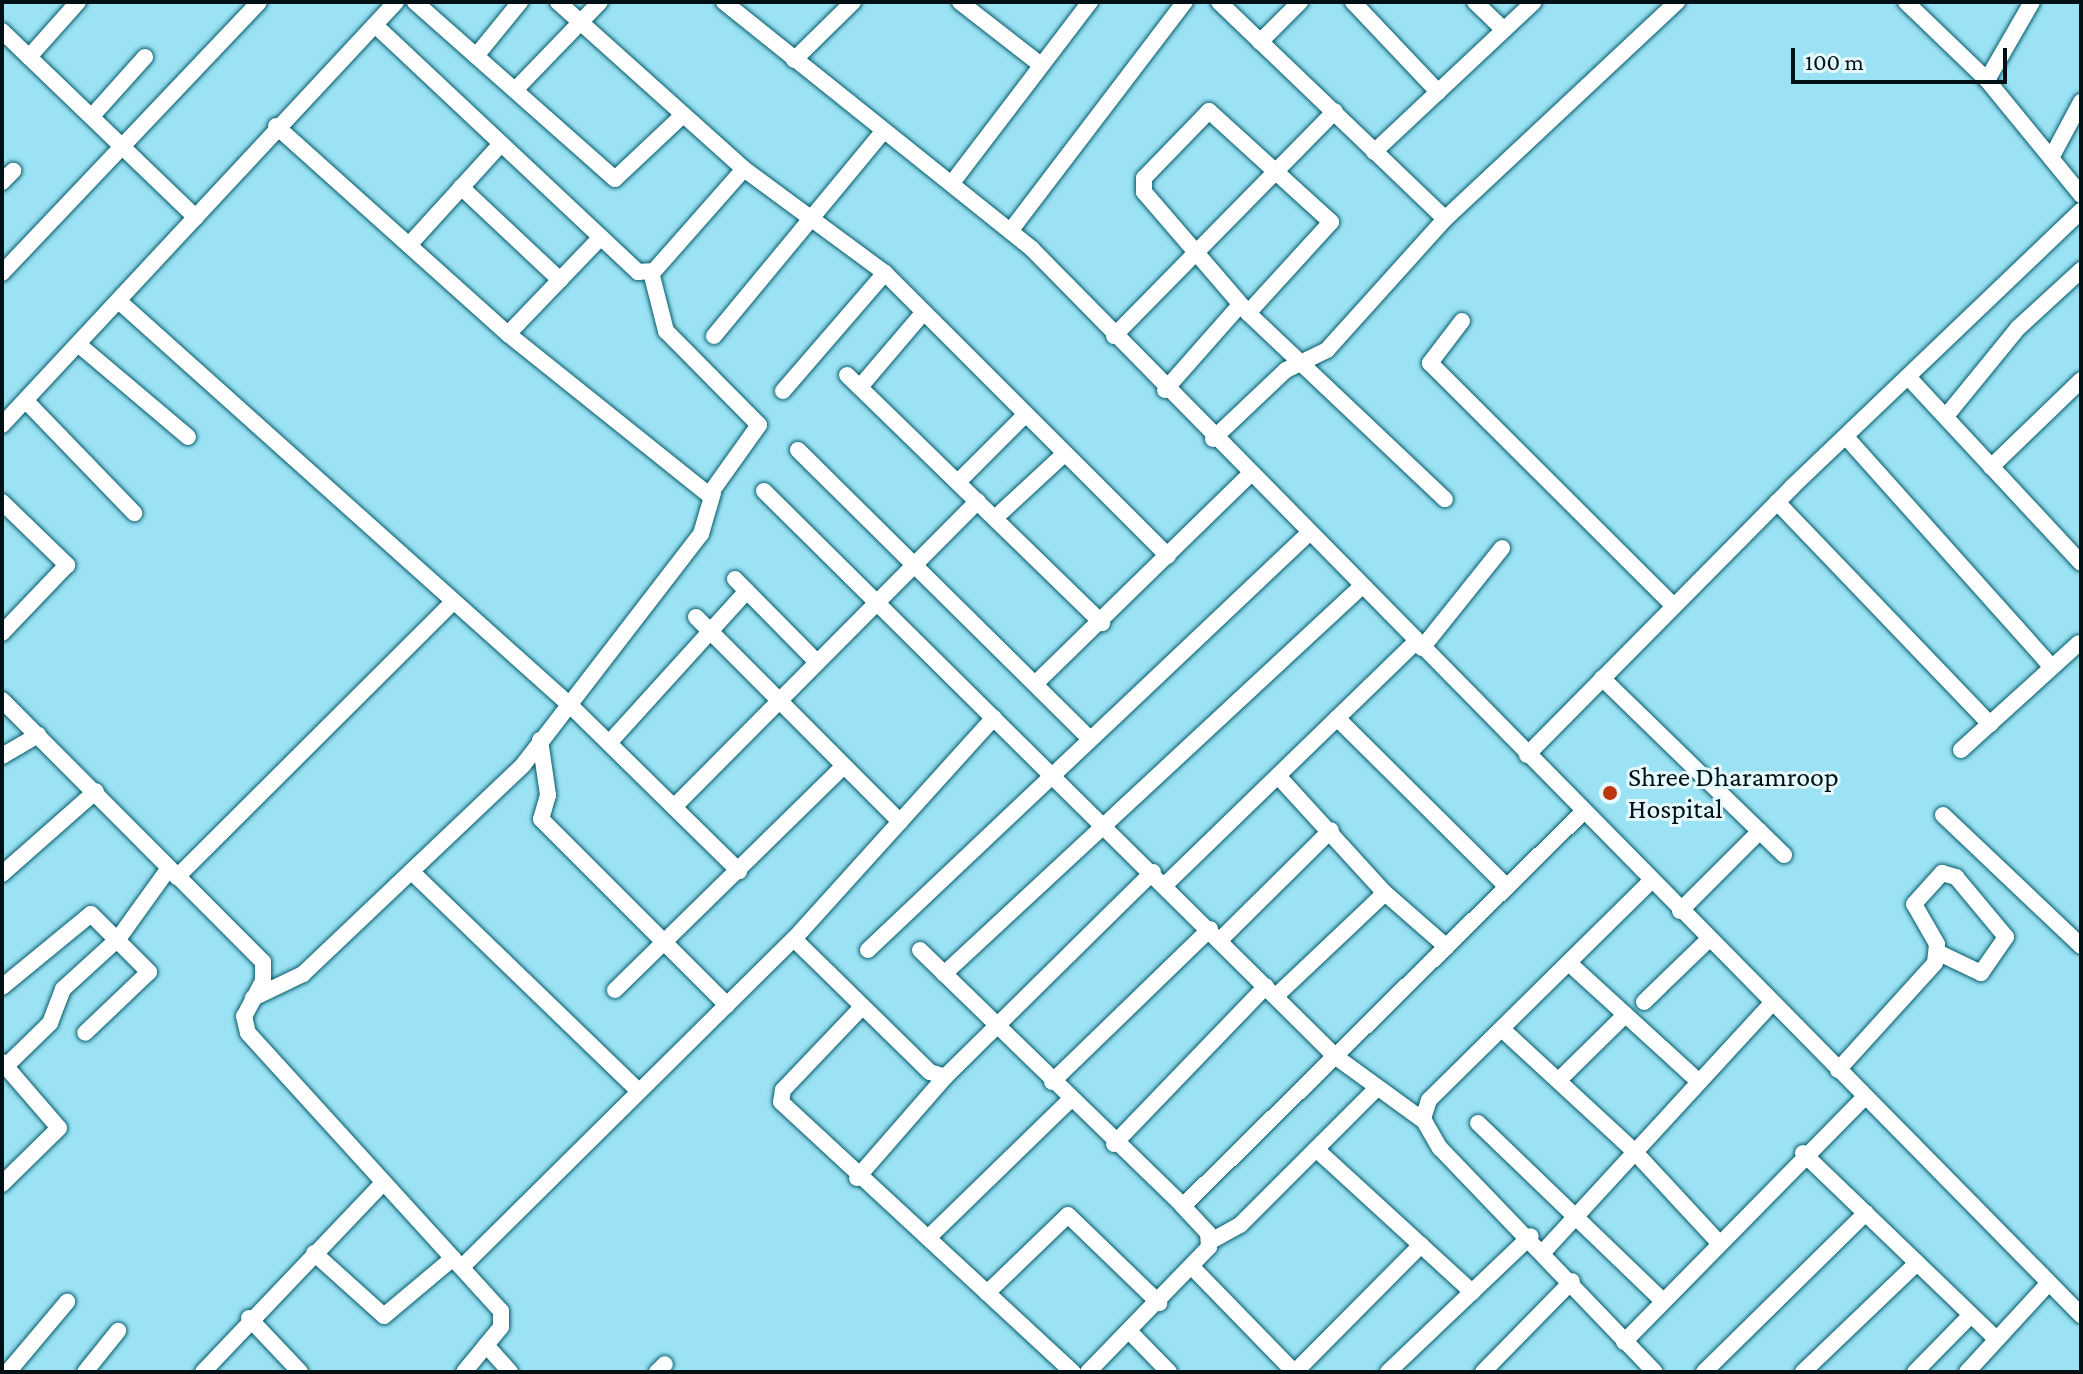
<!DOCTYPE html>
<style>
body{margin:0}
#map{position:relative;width:2083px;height:1374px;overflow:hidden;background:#9ae2f4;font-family:"Crimson Pro",serif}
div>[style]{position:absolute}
.roads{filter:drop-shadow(0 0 2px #045b6a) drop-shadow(0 0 2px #045b6a)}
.minor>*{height:16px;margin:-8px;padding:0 8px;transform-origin:8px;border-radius:8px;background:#fff}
.dots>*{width:22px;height:22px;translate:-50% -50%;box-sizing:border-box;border:4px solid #e5faff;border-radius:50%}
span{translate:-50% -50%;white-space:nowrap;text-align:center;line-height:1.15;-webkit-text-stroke:6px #e5faff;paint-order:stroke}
.poi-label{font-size:28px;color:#001015}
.left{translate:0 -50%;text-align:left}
.frame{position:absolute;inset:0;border:4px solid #001015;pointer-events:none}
.scale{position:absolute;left:1791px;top:48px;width:216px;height:36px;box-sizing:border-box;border:4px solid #001015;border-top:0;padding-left:10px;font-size:24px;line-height:28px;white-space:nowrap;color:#001015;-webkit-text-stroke:6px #e5faff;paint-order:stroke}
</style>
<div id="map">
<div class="roads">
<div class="minor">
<i style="left:415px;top:2px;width:267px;rotate:41.5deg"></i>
<i style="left:615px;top:179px;width:93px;rotate:-43.3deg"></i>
<i style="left:558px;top:2px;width:250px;rotate:41.9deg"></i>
<i style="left:744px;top:169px;width:175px;rotate:36.4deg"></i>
<i style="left:885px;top:273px;width:400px;rotate:45deg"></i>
<i style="left:724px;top:2px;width:395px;rotate:38.7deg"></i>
<i style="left:1032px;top:249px;width:1496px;rotate:45.46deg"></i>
<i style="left:960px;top:2px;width:103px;rotate:37.9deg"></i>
<i style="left:1219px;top:2px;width:313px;rotate:43.8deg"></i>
<i style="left:1353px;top:2px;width:124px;rotate:46.6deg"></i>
<i style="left:1475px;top:2px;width:40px;rotate:44deg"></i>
<i style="left:1906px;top:2px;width:112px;rotate:43.9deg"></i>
<i style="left:1987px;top:80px;width:149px;rotate:50.7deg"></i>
<i style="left:375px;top:25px;width:361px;rotate:43.2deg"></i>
<i style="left:638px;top:272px;width:16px;rotate:-4deg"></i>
<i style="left:654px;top:271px;width:136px;rotate:-48.6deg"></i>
<i style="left:2px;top:31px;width:269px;rotate:43.9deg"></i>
<i style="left:1260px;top:42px;width:57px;rotate:-45deg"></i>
<i style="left:476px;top:56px;width:70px;rotate:-50.8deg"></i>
<i style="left:29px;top:57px;width:74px;rotate:-48.3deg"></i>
<i style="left:794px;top:60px;width:83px;rotate:-44.5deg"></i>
<i style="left:1987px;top:80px;width:90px;rotate:-60deg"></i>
<i style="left:515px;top:90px;width:122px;rotate:-46deg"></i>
<i style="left:93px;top:115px;width:78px;rotate:-48.1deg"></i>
<i style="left:276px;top:126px;width:312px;rotate:41.9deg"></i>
<i style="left:508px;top:334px;width:258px;rotate:38.7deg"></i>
<i style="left:709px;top:495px;width:86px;rotate:-54.5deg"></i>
<i style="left:759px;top:425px;width:132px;rotate:-134.7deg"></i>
<i style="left:666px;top:331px;width:61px;rotate:-104.3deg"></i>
<i style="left:1374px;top:152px;width:219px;rotate:-43.2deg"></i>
<i style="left:2051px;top:158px;width:64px;rotate:-61.8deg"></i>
<i style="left:2px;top:182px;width:16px;rotate:-45deg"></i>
<i style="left:952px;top:183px;width:228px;rotate:-52.7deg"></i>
<i style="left:461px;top:187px;width:136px;rotate:43.2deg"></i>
<i style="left:1011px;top:230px;width:287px;rotate:-52.7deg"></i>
<i style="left:409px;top:245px;width:137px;rotate:-47.7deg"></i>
<i style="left:2px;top:273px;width:373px;rotate:-46.5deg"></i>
<i style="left:121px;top:303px;width:607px;rotate:41.86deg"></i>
<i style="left:573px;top:708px;width:233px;rotate:44.5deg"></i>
<i style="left:1248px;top:313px;width:123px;rotate:-47.6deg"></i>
<i style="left:1331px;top:222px;width:165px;rotate:-137.7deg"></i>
<i style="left:1209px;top:111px;width:93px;rotate:134.1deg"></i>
<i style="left:1144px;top:178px;width:14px;rotate:90deg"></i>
<i style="left:1144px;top:192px;width:160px;rotate:49.3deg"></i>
<i style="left:1248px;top:313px;width:271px;rotate:43.4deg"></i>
<i style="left:1462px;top:321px;width:53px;rotate:127.3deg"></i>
<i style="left:1430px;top:363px;width:344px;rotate:44.9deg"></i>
<i style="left:508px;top:334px;width:134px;rotate:-46.2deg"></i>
<i style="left:714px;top:336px;width:264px;rotate:-50.4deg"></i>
<i style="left:1114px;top:336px;width:315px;rotate:-45.5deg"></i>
<i style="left:78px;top:344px;width:144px;rotate:40.2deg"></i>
<i style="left:847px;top:375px;width:356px;rotate:44.2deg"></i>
<i style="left:1910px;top:379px;width:251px;rotate:47.1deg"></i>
<i style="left:860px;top:387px;width:97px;rotate:-49.6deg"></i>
<i style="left:1165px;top:390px;width:113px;rotate:-48.6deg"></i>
<i style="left:783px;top:391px;width:156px;rotate:-49.2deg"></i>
<i style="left:26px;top:401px;width:156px;rotate:46deg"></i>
<i style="left:1947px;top:415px;width:112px;rotate:-50.8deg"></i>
<i style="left:2018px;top:328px;width:86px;rotate:-42.6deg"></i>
<i style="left:2px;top:425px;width:578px;rotate:-47.03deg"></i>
<i style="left:1847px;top:438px;width:307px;rotate:48.2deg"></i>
<i style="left:1213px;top:439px;width:100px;rotate:-43.4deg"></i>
<i style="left:1286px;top:370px;width:46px;rotate:-26deg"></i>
<i style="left:1327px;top:350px;width:176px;rotate:-48deg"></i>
<i style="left:1445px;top:219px;width:318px;rotate:-43.1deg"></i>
<i style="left:798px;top:450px;width:411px;rotate:44.7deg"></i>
<i style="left:1991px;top:467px;width:125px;rotate:-44deg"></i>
<i style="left:958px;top:482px;width:92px;rotate:-45deg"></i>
<i style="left:764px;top:491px;width:805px;rotate:44.7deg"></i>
<i style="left:1336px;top:1057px;width:109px;rotate:36deg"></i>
<i style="left:2px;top:502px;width:91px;rotate:44.1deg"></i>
<i style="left:67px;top:565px;width:94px;rotate:133.7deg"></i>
<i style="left:1777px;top:502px;width:308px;rotate:46.2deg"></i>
<i style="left:995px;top:518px;width:93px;rotate:-42.8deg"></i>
<i style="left:735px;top:579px;width:115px;rotate:45.4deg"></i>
<i style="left:696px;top:617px;width:289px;rotate:45.1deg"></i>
<i style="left:1422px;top:648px;width:128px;rotate:-51.3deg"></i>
<i style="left:1602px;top:678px;width:254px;rotate:44.2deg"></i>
<i style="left:1036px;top:683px;width:299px;rotate:-44.3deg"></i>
<i style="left:2px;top:700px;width:370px;rotate:45.1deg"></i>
<i style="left:263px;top:962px;width:19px;rotate:90deg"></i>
<i style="left:263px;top:981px;width:40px;rotate:118deg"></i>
<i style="left:244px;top:1016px;width:17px;rotate:77deg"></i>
<i style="left:248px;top:1033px;width:376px;rotate:47.7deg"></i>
<i style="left:501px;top:1311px;width:16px;rotate:90deg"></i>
<i style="left:501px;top:1327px;width:58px;rotate:129.4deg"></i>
<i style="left:1337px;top:718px;width:240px;rotate:44.8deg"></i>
<i style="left:540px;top:740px;width:56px;rotate:81.7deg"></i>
<i style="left:548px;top:795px;width:25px;rotate:106deg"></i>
<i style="left:541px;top:819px;width:263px;rotate:45deg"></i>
<i style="left:609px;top:743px;width:205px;rotate:-47.8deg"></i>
<i style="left:1961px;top:750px;width:159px;rotate:-42.2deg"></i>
<i style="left:1527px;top:755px;width:377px;rotate:-45.3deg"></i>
<i style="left:1792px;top:487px;width:400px;rotate:-43.7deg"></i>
<i style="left:2px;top:756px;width:42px;rotate:-30.3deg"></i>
<i style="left:1278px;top:776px;width:159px;rotate:47.6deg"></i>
<i style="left:1385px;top:893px;width:82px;rotate:41.1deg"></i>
<i style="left:674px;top:807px;width:431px;rotate:-45.2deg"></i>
<i style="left:1943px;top:815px;width:190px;rotate:43.5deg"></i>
<i style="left:2px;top:874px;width:125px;rotate:-41.4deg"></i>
<i style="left:414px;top:874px;width:313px;rotate:44deg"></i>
<i style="left:177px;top:877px;width:390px;rotate:-44.9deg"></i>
<i style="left:1651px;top:881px;width:312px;rotate:135.4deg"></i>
<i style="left:1429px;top:1100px;width:20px;rotate:108deg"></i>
<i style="left:1423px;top:1119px;width:34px;rotate:60deg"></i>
<i style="left:1440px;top:1148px;width:310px;rotate:46.2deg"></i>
<i style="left:1166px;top:884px;width:348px;rotate:-44.1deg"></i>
<i style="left:1680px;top:911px;width:113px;rotate:-45deg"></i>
<i style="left:794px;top:939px;width:190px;rotate:44.4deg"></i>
<i style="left:930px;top:1072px;width:16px;rotate:18deg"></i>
<i style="left:945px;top:1077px;width:292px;rotate:-44.6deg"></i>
<i style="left:1220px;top:940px;width:156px;rotate:-44.7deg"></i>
<i style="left:868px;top:950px;width:608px;rotate:-43.4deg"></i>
<i style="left:920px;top:950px;width:367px;rotate:44.2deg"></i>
<i style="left:1570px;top:964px;width:171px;rotate:42.4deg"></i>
<i style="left:944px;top:974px;width:570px;rotate:-42.87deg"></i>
<i style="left:2px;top:987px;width:115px;rotate:-39.4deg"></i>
<i style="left:91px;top:914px;width:82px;rotate:45deg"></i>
<i style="left:149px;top:972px;width:88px;rotate:136.4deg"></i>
<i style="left:615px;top:990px;width:320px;rotate:-44.4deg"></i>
<i style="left:1276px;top:996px;width:150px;rotate:-43.4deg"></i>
<i style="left:253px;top:998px;width:55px;rotate:-25.6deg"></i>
<i style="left:303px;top:974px;width:303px;rotate:-43.5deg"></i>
<i style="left:523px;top:765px;width:292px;rotate:-52.4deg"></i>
<i style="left:701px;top:534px;width:43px;rotate:-73.7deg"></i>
<i style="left:1644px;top:1002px;width:91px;rotate:-44.1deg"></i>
<i style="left:862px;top:1007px;width:115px;rotate:133.6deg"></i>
<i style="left:783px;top:1090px;width:12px;rotate:99deg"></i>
<i style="left:781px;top:1102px;width:398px;rotate:42.8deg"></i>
<i style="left:1503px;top:1030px;width:177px;rotate:42.7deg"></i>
<i style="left:1633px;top:1150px;width:127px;rotate:47.2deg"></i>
<i style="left:2px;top:1062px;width:87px;rotate:49.2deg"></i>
<i style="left:59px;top:1128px;width:80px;rotate:135.5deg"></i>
<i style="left:6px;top:1066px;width:62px;rotate:-44.3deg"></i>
<i style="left:50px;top:1023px;width:36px;rotate:-69deg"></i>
<i style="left:63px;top:989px;width:74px;rotate:-42.3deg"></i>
<i style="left:118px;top:939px;width:87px;rotate:-54.3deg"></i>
<i style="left:1838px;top:1070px;width:144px;rotate:-47.8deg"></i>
<i style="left:1935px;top:963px;width:19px;rotate:-84deg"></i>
<i style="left:1937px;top:944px;width:46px;rotate:-119.9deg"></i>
<i style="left:1914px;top:904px;width:42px;rotate:-47.9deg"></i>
<i style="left:1942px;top:873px;width:15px;rotate:16deg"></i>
<i style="left:1956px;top:877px;width:78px;rotate:50.2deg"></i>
<i style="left:2006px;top:937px;width:44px;rotate:124.8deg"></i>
<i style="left:1981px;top:973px;width:47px;rotate:-154.5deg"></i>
<i style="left:1559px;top:1080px;width:93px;rotate:-44.6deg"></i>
<i style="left:1052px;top:1082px;width:220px;rotate:-44.1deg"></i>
<i style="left:1478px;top:1123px;width:257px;rotate:43.9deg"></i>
<i style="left:1114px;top:1144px;width:219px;rotate:-46.1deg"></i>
<i style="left:1316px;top:1149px;width:212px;rotate:42.5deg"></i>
<i style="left:1803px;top:1153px;width:269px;rotate:43.9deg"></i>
<i style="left:857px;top:1178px;width:134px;rotate:-48.9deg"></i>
<i style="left:928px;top:1238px;width:198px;rotate:-44.2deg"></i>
<i style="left:1211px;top:1241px;width:33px;rotate:-29deg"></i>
<i style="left:1240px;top:1225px;width:194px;rotate:-45deg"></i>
<i style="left:1545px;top:1250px;width:335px;rotate:-47.4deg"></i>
<i style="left:314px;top:1253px;width:94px;rotate:42deg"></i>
<i style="left:384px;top:1316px;width:90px;rotate:-40deg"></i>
<i style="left:462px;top:1267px;width:467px;rotate:-44.7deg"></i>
<i style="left:794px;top:939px;width:298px;rotate:-47.9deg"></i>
<i style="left:1194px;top:1269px;width:144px;rotate:45.8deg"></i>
<i style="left:987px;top:1293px;width:112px;rotate:-43.9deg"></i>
<i style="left:1068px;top:1215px;width:127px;rotate:44deg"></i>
<i style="left:249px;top:1318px;width:74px;rotate:46.6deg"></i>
<i style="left:1130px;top:1332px;width:56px;rotate:45.7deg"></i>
<i style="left:1624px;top:1342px;width:344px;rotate:-45.5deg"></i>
<i style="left:486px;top:1345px;width:36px;rotate:48deg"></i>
<i style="left:8px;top:1372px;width:92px;rotate:-49.9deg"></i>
<i style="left:85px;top:1372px;width:53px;rotate:-51.2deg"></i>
<i style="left:203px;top:1372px;width:262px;rotate:-46.4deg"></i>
<i style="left:657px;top:1372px;width:11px;rotate:-45deg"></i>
<i style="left:1088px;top:1372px;width:174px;rotate:-45.9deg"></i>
<i style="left:1209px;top:1247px;width:14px;rotate:-94deg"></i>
<i style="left:1208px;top:1233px;width:37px;rotate:-133deg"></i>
<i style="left:1183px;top:1206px;width:561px;rotate:-44.57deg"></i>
<i style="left:1295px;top:1372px;width:179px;rotate:-45.2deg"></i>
<i style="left:1388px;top:1372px;width:197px;rotate:-43.6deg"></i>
<i style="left:1483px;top:1372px;width:127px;rotate:-45.6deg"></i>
<i style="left:1704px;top:1372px;width:227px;rotate:-44.5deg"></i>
<i style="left:1803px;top:1372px;width:158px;rotate:-43.7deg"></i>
<i style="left:1915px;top:1372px;width:80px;rotate:-45.5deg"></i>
<i style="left:1967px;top:1372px;width:120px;rotate:-47.4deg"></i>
</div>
</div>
<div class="dots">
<i style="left:1610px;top:793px;background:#bf350d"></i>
</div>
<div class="poi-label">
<span class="left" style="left:1628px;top:793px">Shree Dharamroop<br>Hospital</span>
</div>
<div class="frame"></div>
<div class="scale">100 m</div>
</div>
